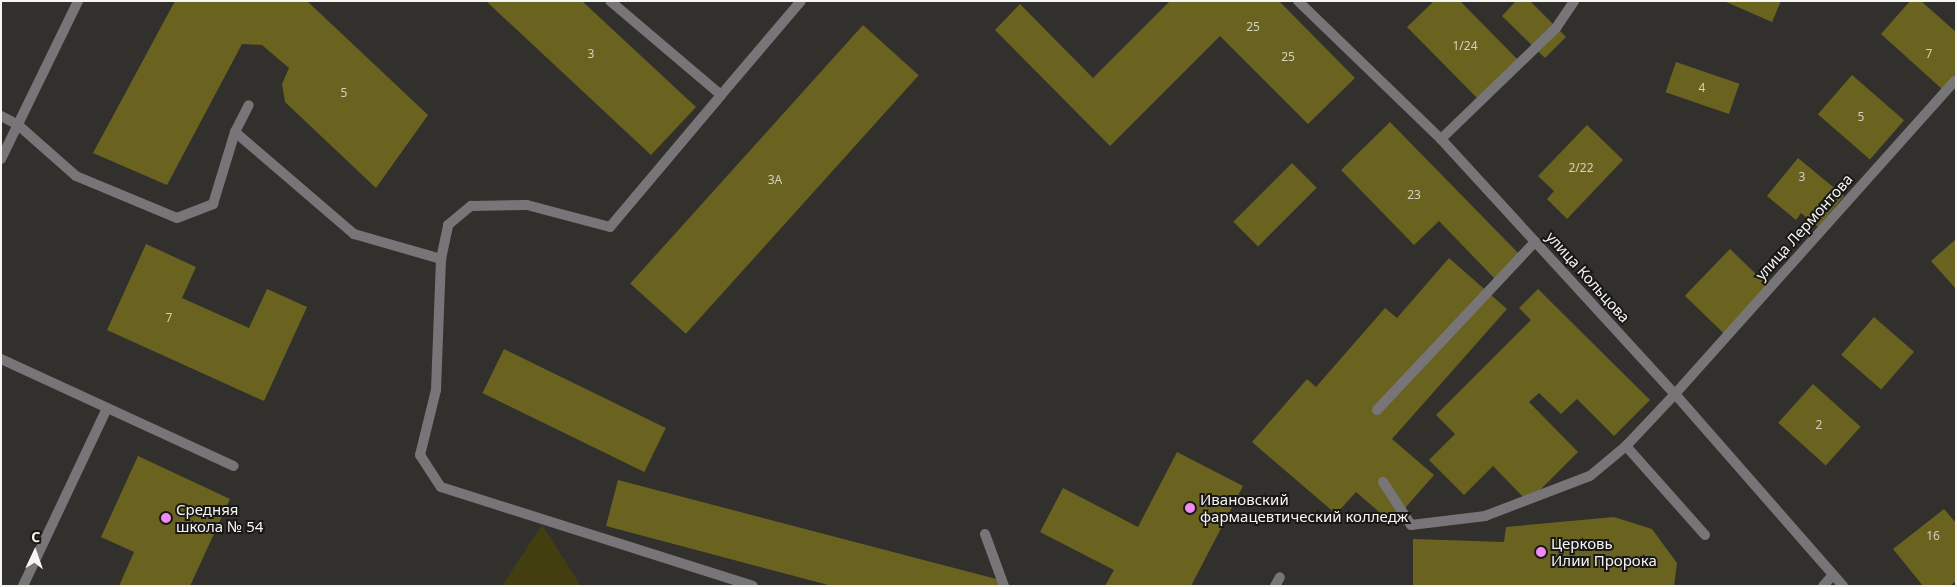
<!DOCTYPE html>
<meta charset="utf-8">
<style>
body{margin:0}
#map{position:relative;width:1957px;height:587px;overflow:hidden;background:#31302c;font-family:"Noto Sans",sans-serif}
div>[style]{position:absolute}
.green>*{inset:0;background:#433e10}
.building>*{inset:0;background:#6a6320;transform-origin:0 0}
.service>*{height:10px;margin:-5px;padding:0 5px;transform-origin:5px;border-radius:5px;background:#777577}
.minor>*{height:10px;margin:-5px;padding:0 5px;transform-origin:5px;border-radius:5px;background:#777577}
.tertiary>*{height:10px;margin:-5px;padding:0 5px;transform-origin:5px;border-radius:5px;background:#777577}
.dots>*{width:14px;height:14px;translate:-50% -50%;box-sizing:border-box;border:2px solid #191816;border-radius:50%}
span{translate:-50% -50%;white-space:nowrap;text-align:center;line-height:1.15;-webkit-text-stroke:4px #191816;paint-order:stroke}
.number-label{font-size:12px;color:#d2d0be}
.number-label span{-webkit-text-stroke-width:0}
.street-label{font-size:15px;color:#f5f5f2}
.poi-label{font-size:15px;color:#f5f5f2}
.left{translate:0 -50%;text-align:left}
.frame{position:absolute;inset:0;border:2px solid #f5f5f2;pointer-events:none}
.north{position:absolute;left:10px;top:527px;width:50px;height:50px;-webkit-text-stroke:4px #191816;paint-order:stroke;rotate:3deg;font-size:14px;font-weight:700;line-height:20px;text-align:center;color:#f5f5f2}
.north::after{content:'';display:block;margin:auto;width:18px;height:22px;background:#f5f5f2;clip-path:polygon(50% 0,100% 100%,50% 72%,0 100%)}
</style>
<div id="map">
<div class="green">
<i style="clip-path:polygon(542px 525px,581px 586px,502px 586px)"></i>
</div>
<div class="building">
<i style="clip-path:polygon(175px 1px,307px 1px,428px 115px,376px 188px,285px 102px,282px 84px,289px 68px,262px 45px,242px 44px,167px 185px,93px 153px)"></i>
<i style="clip-path:polygon(486px 1px,582px 1px,696px 107px,651px 155px)"></i>
<i style="clip-path:polygon(1170px 1px,1279px 1px,1355px 78px,1308px 124px,1220px 36px,1110px 146px,995px 30px,1020px 4px,1093px 78px)"></i>
<i style="clip-path:polygon(1434px 1px,1460px 1px,1522px 64px,1482px 103px,1407px 27px)"></i>
<i style="clip-path:polygon(1516px 1px,1530px 1px,1566px 37px,1545px 58px,1502px 16px)"></i>
<i style="clip-path:polygon(1724px 1px,1781px 1px,1772px 22px)"></i>
<i style="clip-path:polygon(1910px 1px,1921px 1px,1956px 32px,1956px 73px,1942px 89px,1881px 34px)"></i>
<i style="left:863px;top:25px;width:75px;height:348px;rotate:42deg"></i>
<i style="left:1676px;top:62px;width:67px;height:32px;rotate:19deg"></i>
<i style="left:1852px;top:75px;width:69px;height:52px;rotate:41deg"></i>
<i style="clip-path:polygon(1390px 122px,1523px 258px,1498px 282px,1439px 221px,1414px 245px,1341px 170px)"></i>
<i style="clip-path:polygon(1587px 125px,1623px 160px,1567px 219px,1547px 199px,1554px 191px,1538px 176px)"></i>
<i style="clip-path:polygon(1798px 158px,1844px 196px,1818px 227px,1801px 213px,1796px 220px,1767px 196px)"></i>
<i style="left:1292px;top:163px;width:35px;height:83px;rotate:45deg"></i>
<i style="clip-path:polygon(1956px 239px,1956px 289px,1931px 261px)"></i>
<i style="clip-path:polygon(146px 244px,196px 267px,182px 298px,249px 328px,267px 289px,307px 307px,264px 401px,107px 330px)"></i>
<i style="left:1730px;top:249px;width:54px;height:65px;rotate:44deg"></i>
<i style="clip-path:polygon(1449px 258px,1507px 309px,1392px 439px,1434px 475px,1392px 523px,1356px 492px,1336px 514px,1252px 442px,1307px 379px,1316px 387px,1385px 308px,1397px 318px)"></i>
<i style="clip-path:polygon(1538px 289px,1650px 400px,1614px 436px,1577px 399px,1561px 414px,1539px 393px,1529px 402px,1578px 452px,1528px 502px,1493px 466px,1464px 495px,1429px 460px,1455px 434px,1436px 415px,1531px 320px,1519px 308px)"></i>
<i style="left:1874px;top:317px;width:53px;height:50px;rotate:41deg"></i>
<i style="left:504px;top:349px;width:180px;height:49px;rotate:26deg"></i>
<i style="left:1813px;top:384px;width:64px;height:52px;rotate:42deg"></i>
<i style="clip-path:polygon(1177px 452px,1243px 486px,1191px 586px,1105px 586px,1114px 570px,1040px 532px,1063px 488px,1138px 527px)"></i>
<i style="clip-path:polygon(138px 456px,230px 499px,190px 586px,119px 586px,134px 552px,101px 537px)"></i>
<i style="clip-path:polygon(618px 480px,1004px 581px,1003px 586px,832px 586px,606px 526px)"></i>
<i style="clip-path:polygon(1944px 509px,1956px 523px,1956px 581px,1950px 586px,1923px 586px,1893px 549px)"></i>
<i style="clip-path:polygon(1614px 517px,1652px 529px,1677px 563px,1674px 586px,1413px 586px,1413px 539px,1504px 542px,1506px 527px)"></i>
</div>
<div class="service">
<i style="left:721px;top:95px;width:123px;rotate:-49.6deg"></i>
<i style="left:1px;top:116px;width:18px;rotate:27deg"></i>
<i style="left:17px;top:124px;width:79px;rotate:41.4deg"></i>
<i style="left:76px;top:176px;width:109px;rotate:22.6deg"></i>
<i style="left:177px;top:218px;width:39px;rotate:-21deg"></i>
<i style="left:213px;top:204px;width:75px;rotate:-73deg"></i>
<i style="left:235px;top:132px;width:30px;rotate:-63deg"></i>
<i style="left:235px;top:132px;width:157px;rotate:40.6deg"></i>
<i style="left:354px;top:234px;width:91px;rotate:16deg"></i>
<i style="left:441px;top:259px;width:131px;rotate:92.2deg"></i>
<i style="left:436px;top:390px;width:67px;rotate:103.8deg"></i>
<i style="left:420px;top:455px;width:38px;rotate:57deg"></i>
<i style="left:441px;top:487px;width:327px;rotate:17.6deg"></i>
<i style="left:441px;top:259px;width:35px;rotate:-78deg"></i>
<i style="left:448px;top:225px;width:30px;rotate:-40deg"></i>
<i style="left:471px;top:206px;width:56px;rotate:-1deg"></i>
<i style="left:527px;top:205px;width:86px;rotate:14.8deg"></i>
<i style="left:610px;top:227px;width:172px;rotate:-49.9deg"></i>
<i style="left:721px;top:95px;width:145px;rotate:-139.7deg"></i>
<i style="left:1px;top:359px;width:256px;rotate:24.7deg"></i>
<i style="left:1377px;top:410px;width:231px;rotate:-46.8deg"></i>
<i style="left:1626px;top:446px;width:119px;rotate:48.4deg"></i>
<i style="left:1383px;top:482px;width:51px;rotate:56.9deg"></i>
<i style="left:1411px;top:525px;width:75px;rotate:-6.9deg"></i>
<i style="left:1485px;top:516px;width:112px;rotate:-20.9deg"></i>
<i style="left:1590px;top:476px;width:47px;rotate:-39.8deg"></i>
<i style="left:1626px;top:446px;width:71px;rotate:-46.7deg"></i>
<i style="left:985px;top:534px;width:55px;rotate:69.9deg"></i>
<i style="left:23px;top:586px;width:197px;rotate:-64.7deg"></i>
<i style="left:1823px;top:586px;width:15px;rotate:-48deg"></i>
</div>
<div class="minor">
<i style="left:1298px;top:1px;width:199px;rotate:44deg"></i>
<i style="left:1441px;top:139px;width:346px;rotate:47.5deg"></i>
<i style="left:1675px;top:394px;width:255px;rotate:48.8deg"></i>
<i style="left:1441px;top:139px;width:160px;rotate:-44deg"></i>
<i style="left:1556px;top:28px;width:32px;rotate:-56deg"></i>
<i style="left:1675px;top:394px;width:421px;rotate:-48.2deg"></i>
<i style="left:1275px;top:586px;width:10px;rotate:-61deg"></i>
</div>
<div class="tertiary">
<i style="left:1px;top:159px;width:176px;rotate:-64deg"></i>
</div>
<div class="dots">
<i style="left:1190px;top:508px;background:#f18af4"></i>
<i style="left:166px;top:518px;background:#f18af4"></i>
<i style="left:1541px;top:552px;background:#f18af4"></i>
</div>
<div class="number-label">
<span style="left:1253px;top:27px">25</span>
<span style="left:1465px;top:46px">1/24</span>
<span style="left:591px;top:54px">3</span>
<span style="left:1929px;top:54px">7</span>
<span style="left:1288px;top:57px">25</span>
<span style="left:1702px;top:88px">4</span>
<span style="left:344px;top:93px">5</span>
<span style="left:1861px;top:117px">5</span>
<span style="left:1581px;top:168px">2/22</span>
<span style="left:1802px;top:177px">3</span>
<span style="left:775px;top:180px">3А</span>
<span style="left:1414px;top:195px">23</span>
<span style="left:169px;top:318px">7</span>
<span style="left:1819px;top:425px">2</span>
<span style="left:1933px;top:536px">16</span>
</div>
<div class="street-label">
<span style="left:1804px;top:227px;rotate:-48deg">улица Лермонтова</span>
<span style="left:1588px;top:277px;rotate:48deg">улица Кольцова</span>
</div>
<div class="poi-label">
<span class="left" style="left:1200px;top:508px">Ивановский<br>фармацевтический колледж</span>
<span class="left" style="left:176px;top:518px">Средняя<br>школа № 54</span>
<span class="left" style="left:1551px;top:552px">Церковь<br>Илии Пророка</span>
</div>
<div class="frame"></div>
<div class="north">С</div>
</div>
